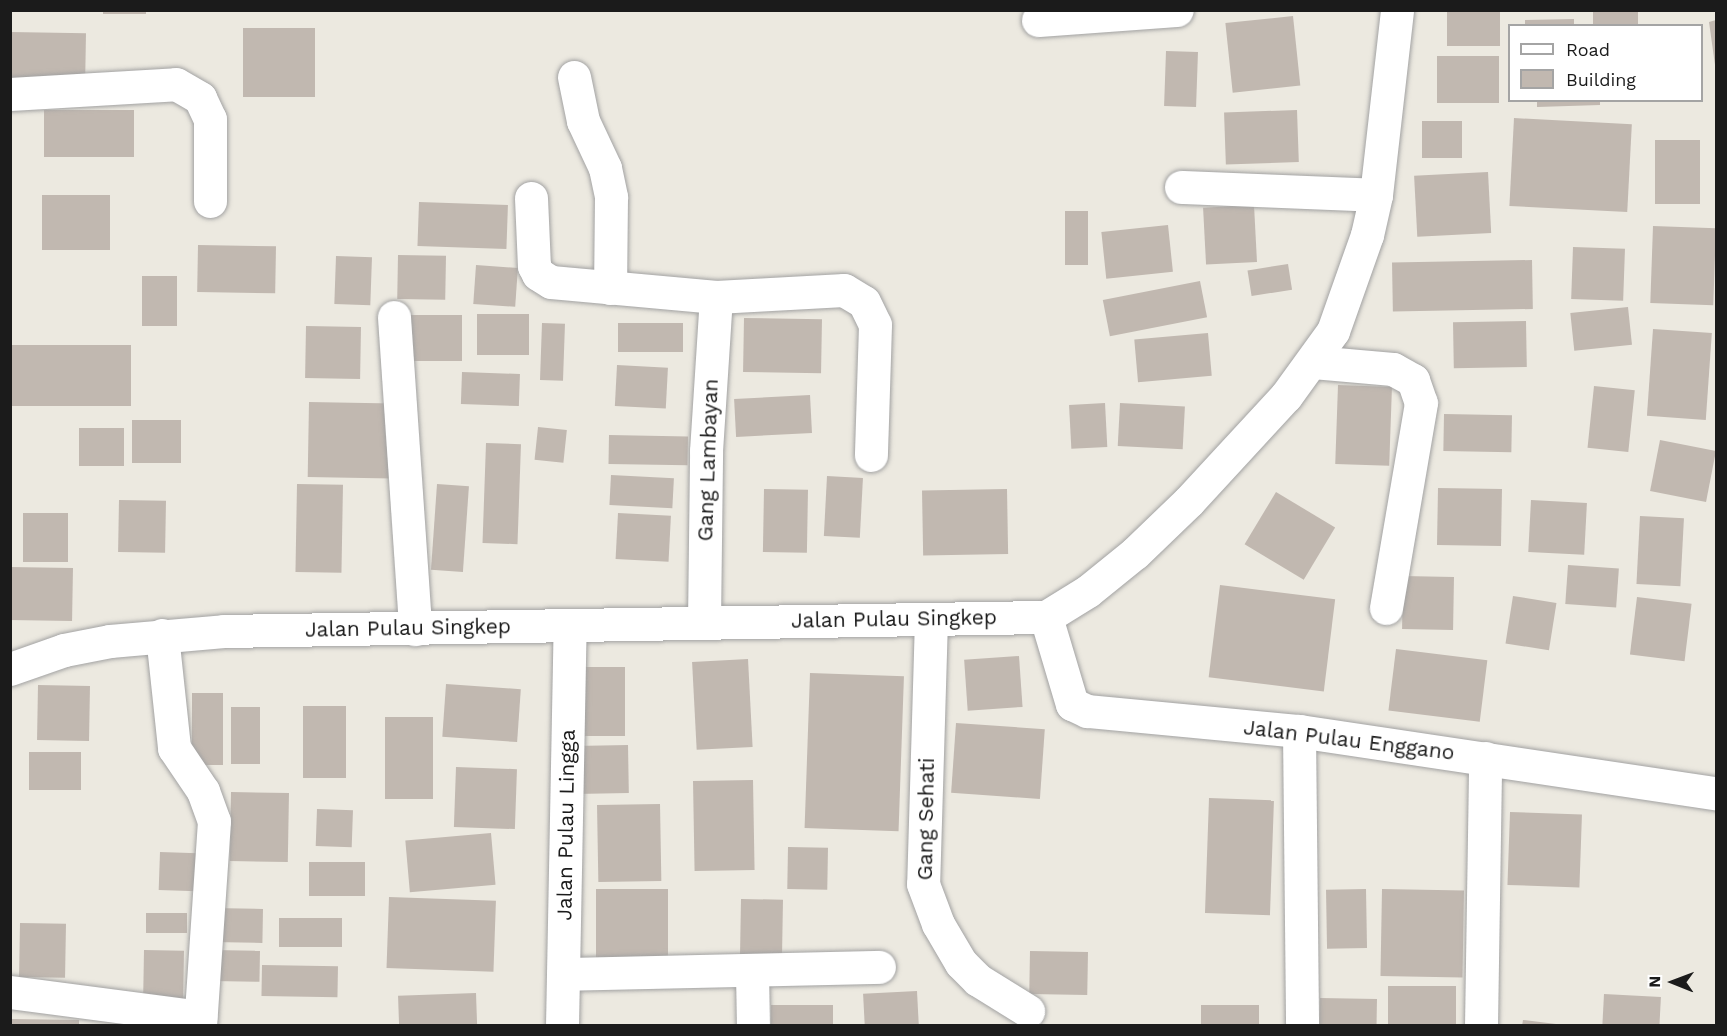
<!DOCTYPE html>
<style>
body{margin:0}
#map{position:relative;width:1727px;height:1036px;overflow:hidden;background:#ece9e0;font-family:"Work Sans",sans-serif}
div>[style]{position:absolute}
.building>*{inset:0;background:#c1b8b0;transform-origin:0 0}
.roads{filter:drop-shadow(0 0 2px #a2a2a2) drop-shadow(0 0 2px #a2a2a2)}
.minor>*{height:33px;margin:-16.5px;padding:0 16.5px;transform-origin:16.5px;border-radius:16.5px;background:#fff}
.tertiary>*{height:33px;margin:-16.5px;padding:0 16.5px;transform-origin:16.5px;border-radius:16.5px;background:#fff}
span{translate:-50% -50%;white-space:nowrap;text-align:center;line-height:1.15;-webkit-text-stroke:6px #fff;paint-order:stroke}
.street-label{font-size:21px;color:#1b1b1b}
.frame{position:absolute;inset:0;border:12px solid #1b1b1b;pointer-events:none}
.legend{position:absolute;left:1508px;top:24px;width:195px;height:78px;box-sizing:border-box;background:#fff;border:2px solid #a4a4a4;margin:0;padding:8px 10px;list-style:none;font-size:18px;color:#1b1b1b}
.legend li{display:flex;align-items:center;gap:12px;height:30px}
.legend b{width:30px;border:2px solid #a4a4a4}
.north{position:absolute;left:1643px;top:952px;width:60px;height:60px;-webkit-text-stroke:4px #fff;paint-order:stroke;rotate:271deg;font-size:16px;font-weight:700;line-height:24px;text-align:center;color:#1b1b1b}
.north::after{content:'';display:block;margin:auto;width:21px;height:27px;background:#1b1b1b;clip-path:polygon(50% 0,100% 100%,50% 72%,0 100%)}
</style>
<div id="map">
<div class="building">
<i style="left:103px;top:10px;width:43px;height:4px"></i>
<i style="left:1447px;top:10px;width:53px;height:36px"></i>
<i style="left:1593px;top:10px;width:45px;height:16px"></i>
<i style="left:1293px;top:16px;width:70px;height:68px;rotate:84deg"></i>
<i style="clip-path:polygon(1574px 19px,1574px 26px,1525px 26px,1525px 20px)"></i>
<i style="clip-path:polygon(1716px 20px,1716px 65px,1715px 65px,1709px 22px)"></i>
<i style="left:243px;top:28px;width:72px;height:69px"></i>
<i style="left:10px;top:32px;width:76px;height:53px;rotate:1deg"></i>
<i style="left:1166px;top:51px;width:32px;height:55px;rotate:2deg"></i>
<i style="left:1499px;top:56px;width:47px;height:62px;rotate:90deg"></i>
<i style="clip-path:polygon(1537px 100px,1600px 100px,1600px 105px,1537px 107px)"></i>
<i style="left:44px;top:110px;width:90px;height:47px"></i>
<i style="left:1297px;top:110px;width:52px;height:73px;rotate:88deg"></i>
<i style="left:1514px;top:118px;width:118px;height:88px;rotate:3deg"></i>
<i style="left:1422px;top:121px;width:40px;height:37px"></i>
<i style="left:1655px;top:140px;width:45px;height:64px"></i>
<i style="left:1488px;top:172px;width:61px;height:74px;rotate:87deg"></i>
<i style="left:42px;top:195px;width:68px;height:55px"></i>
<i style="left:419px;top:202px;width:89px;height:44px;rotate:2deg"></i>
<i style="left:1254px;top:205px;width:57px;height:51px;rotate:87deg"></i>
<i style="left:1065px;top:211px;width:23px;height:54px"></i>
<i style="left:1168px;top:225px;width:47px;height:67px;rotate:84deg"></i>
<i style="left:1653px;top:226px;width:63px;height:77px;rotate:2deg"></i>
<i style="left:198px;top:245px;width:78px;height:47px;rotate:1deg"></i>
<i style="left:1573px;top:247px;width:52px;height:52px;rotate:2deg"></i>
<i style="left:398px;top:255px;width:48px;height:44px;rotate:1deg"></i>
<i style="left:336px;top:256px;width:36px;height:48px;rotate:2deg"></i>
<i style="left:1532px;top:260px;width:49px;height:140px;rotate:89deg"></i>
<i style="left:1288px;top:264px;width:26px;height:41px;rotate:81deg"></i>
<i style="left:476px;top:265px;width:42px;height:39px;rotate:4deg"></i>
<i style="left:142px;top:276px;width:35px;height:50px"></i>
<i style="left:1200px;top:281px;width:37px;height:99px;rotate:79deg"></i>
<i style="left:1628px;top:307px;width:38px;height:58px;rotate:84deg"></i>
<i style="left:477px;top:314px;width:52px;height:41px"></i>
<i style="left:411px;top:315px;width:51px;height:46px"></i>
<i style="left:744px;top:318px;width:78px;height:54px;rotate:1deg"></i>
<i style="left:1526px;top:321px;width:46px;height:73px;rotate:89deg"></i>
<i style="left:542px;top:323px;width:23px;height:57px;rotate:2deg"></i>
<i style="left:683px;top:323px;width:29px;height:65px;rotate:90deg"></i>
<i style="left:306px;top:326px;width:55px;height:52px;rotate:1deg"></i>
<i style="left:1653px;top:329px;width:59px;height:87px;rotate:4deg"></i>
<i style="left:1208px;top:333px;width:43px;height:74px;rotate:85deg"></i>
<i style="left:10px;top:345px;width:121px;height:61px"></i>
<i style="left:617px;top:365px;width:51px;height:41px;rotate:3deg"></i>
<i style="left:462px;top:372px;width:58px;height:32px;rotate:2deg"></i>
<i style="left:1338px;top:385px;width:54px;height:79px;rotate:2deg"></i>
<i style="left:1594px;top:386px;width:41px;height:62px;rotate:6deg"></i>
<i style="left:810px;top:395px;width:38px;height:76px;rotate:87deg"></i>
<i style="left:309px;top:402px;width:84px;height:75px;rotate:1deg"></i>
<i style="left:1105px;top:403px;width:44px;height:36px;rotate:87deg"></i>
<i style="left:1120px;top:403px;width:65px;height:43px;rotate:3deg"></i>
<i style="left:1444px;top:414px;width:68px;height:37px;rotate:1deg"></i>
<i style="left:132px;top:420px;width:49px;height:43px"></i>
<i style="left:538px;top:427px;width:29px;height:33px;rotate:6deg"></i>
<i style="left:79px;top:428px;width:45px;height:38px"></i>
<i style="left:609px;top:435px;width:79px;height:29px;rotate:1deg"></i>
<i style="left:1660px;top:440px;width:57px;height:52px;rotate:11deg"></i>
<i style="left:486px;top:443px;width:35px;height:100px;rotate:2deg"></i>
<i style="left:611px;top:475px;width:63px;height:30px;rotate:3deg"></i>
<i style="left:827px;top:476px;width:36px;height:60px;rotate:3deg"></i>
<i style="left:297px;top:484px;width:46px;height:88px;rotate:1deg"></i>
<i style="left:437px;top:484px;width:32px;height:86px;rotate:4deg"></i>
<i style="left:1438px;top:488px;width:64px;height:57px;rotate:1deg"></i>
<i style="left:764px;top:489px;width:44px;height:63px;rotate:1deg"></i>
<i style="left:1007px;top:489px;width:65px;height:85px;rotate:89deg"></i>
<i style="left:1276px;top:492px;width:69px;height:61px;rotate:31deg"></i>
<i style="left:119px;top:500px;width:47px;height:52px;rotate:1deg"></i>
<i style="left:1531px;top:500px;width:56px;height:52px;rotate:3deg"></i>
<i style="left:23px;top:513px;width:45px;height:49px"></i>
<i style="left:618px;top:513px;width:53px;height:46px;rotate:3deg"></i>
<i style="left:1640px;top:516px;width:44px;height:68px;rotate:3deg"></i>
<i style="left:1568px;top:565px;width:51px;height:39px;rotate:4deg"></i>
<i style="left:10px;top:567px;width:63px;height:53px;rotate:1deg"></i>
<i style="left:1403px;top:576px;width:51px;height:53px;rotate:1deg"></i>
<i style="left:1220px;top:585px;width:116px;height:93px;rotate:7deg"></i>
<i style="left:1513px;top:596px;width:44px;height:48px;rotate:9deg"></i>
<i style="left:1637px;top:597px;width:55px;height:58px;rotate:7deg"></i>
<i style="left:1396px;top:649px;width:92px;height:62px;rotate:7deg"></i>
<i style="left:1019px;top:656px;width:51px;height:55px;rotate:86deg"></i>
<i style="left:748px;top:659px;width:88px;height:56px;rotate:87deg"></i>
<i style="left:577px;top:667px;width:48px;height:69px"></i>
<i style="left:810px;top:673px;width:94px;height:155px;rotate:2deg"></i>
<i style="left:446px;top:684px;width:75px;height:53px;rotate:4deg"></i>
<i style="left:38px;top:685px;width:52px;height:55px;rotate:1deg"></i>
<i style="left:192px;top:693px;width:31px;height:72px"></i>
<i style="left:303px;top:706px;width:43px;height:72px"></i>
<i style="left:231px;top:707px;width:29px;height:57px"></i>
<i style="left:385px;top:717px;width:48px;height:82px"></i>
<i style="left:956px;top:723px;width:89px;height:70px;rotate:4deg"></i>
<i style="left:628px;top:745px;width:48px;height:53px;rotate:89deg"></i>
<i style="left:29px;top:752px;width:52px;height:38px"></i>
<i style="left:456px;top:767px;width:61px;height:60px;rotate:2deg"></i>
<i style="left:753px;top:780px;width:90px;height:60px;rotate:89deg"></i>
<i style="left:231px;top:792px;width:58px;height:69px;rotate:1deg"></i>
<i style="left:1209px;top:798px;width:65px;height:115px;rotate:2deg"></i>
<i style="left:660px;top:804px;width:77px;height:63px;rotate:89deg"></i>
<i style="left:317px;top:809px;width:36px;height:37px;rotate:2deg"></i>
<i style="left:1510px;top:812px;width:72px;height:73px;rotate:2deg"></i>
<i style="left:491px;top:833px;width:52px;height:86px;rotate:85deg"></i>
<i style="left:788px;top:847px;width:40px;height:42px;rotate:1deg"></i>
<i style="left:160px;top:852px;width:38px;height:38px;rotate:2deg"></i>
<i style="left:309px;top:862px;width:56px;height:34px"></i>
<i style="left:668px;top:889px;width:72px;height:72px;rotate:90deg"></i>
<i style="left:1366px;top:889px;width:59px;height:40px;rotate:89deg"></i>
<i style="left:1382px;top:889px;width:82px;height:87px;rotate:1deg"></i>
<i style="left:389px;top:897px;width:107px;height:71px;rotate:2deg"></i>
<i style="left:741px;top:899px;width:42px;height:58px;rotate:1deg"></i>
<i style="left:212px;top:908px;width:51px;height:34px;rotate:1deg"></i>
<i style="left:146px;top:913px;width:41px;height:20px"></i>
<i style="left:279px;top:918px;width:63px;height:29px"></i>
<i style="left:20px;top:923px;width:46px;height:54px;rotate:1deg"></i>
<i style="left:144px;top:950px;width:40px;height:57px;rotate:1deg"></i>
<i style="left:213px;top:950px;width:47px;height:31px;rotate:1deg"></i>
<i style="left:1030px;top:951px;width:58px;height:43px;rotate:1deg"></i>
<i style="left:262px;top:965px;width:76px;height:31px;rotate:1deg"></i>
<i style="left:1388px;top:986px;width:68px;height:40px"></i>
<i style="left:917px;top:991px;width:35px;height:54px;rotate:87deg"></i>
<i style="left:476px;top:993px;width:33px;height:78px;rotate:88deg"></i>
<i style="left:1604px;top:994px;width:57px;height:32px;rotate:3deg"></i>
<i style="left:1320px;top:998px;width:57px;height:28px;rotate:1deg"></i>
<i style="left:771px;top:1005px;width:62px;height:21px"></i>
<i style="left:1259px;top:1005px;width:21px;height:58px;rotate:90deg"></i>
<i style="clip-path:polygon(10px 1019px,79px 1020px,79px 1026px,10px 1026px)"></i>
<i style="clip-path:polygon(1523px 1020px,1556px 1024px,1556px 1026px,1522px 1026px)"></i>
</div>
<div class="roads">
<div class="minor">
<i style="left:1038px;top:20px;width:139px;rotate:-4.1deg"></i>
<i style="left:574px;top:77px;width:45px;rotate:78.4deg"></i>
<i style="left:583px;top:121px;width:52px;rotate:64.9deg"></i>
<i style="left:605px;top:168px;width:30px;rotate:78deg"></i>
<i style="left:611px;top:197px;width:91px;rotate:90.6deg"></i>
<i style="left:10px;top:94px;width:166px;rotate:-3.4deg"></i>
<i style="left:176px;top:84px;width:28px;rotate:30deg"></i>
<i style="left:200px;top:98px;width:23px;rotate:65deg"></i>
<i style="left:210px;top:119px;width:82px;rotate:90deg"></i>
<i style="left:1181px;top:187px;width:195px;rotate:2.3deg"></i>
<i style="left:531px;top:198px;width:68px;rotate:87.5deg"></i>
<i style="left:534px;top:266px;width:9px;rotate:63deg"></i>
<i style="left:538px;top:274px;width:15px;rotate:32deg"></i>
<i style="left:551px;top:282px;width:166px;rotate:5.2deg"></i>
<i style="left:716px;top:297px;width:128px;rotate:-3.1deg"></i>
<i style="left:844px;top:290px;width:23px;rotate:31deg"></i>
<i style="left:864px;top:302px;width:25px;rotate:64deg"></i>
<i style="left:875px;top:325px;width:130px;rotate:91.8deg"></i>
<i style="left:394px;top:317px;width:313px;rotate:86.1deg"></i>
<i style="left:1313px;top:362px;width:80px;rotate:5deg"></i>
<i style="left:1393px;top:369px;width:23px;rotate:29deg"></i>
<i style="left:1413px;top:380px;width:24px;rotate:71deg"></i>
<i style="left:1421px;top:403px;width:208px;rotate:99.7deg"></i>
<i style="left:931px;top:619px;width:265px;rotate:91.7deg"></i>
<i style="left:923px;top:884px;width:43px;rotate:69.4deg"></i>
<i style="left:938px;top:924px;width:45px;rotate:59.5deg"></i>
<i style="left:961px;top:963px;width:24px;rotate:45deg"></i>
<i style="left:978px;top:980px;width:59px;rotate:31.8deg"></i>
<i style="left:704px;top:623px;width:172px;rotate:-89.3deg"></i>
<i style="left:706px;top:451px;width:154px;rotate:-86.3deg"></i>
<i style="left:162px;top:635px;width:114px;rotate:83.9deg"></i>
<i style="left:174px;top:748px;width:52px;rotate:56deg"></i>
<i style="left:203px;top:791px;width:32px;rotate:70deg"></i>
<i style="left:214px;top:821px;width:205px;rotate:93.9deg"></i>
<i style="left:1299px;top:731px;width:295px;rotate:89.4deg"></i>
<i style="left:752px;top:971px;width:55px;rotate:89deg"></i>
<i style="left:563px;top:974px;width:316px;rotate:-1.3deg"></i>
<i style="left:10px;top:992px;width:192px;rotate:7.5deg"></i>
<i style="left:562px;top:1026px;width:401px;rotate:-88.9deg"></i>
<i style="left:1481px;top:1026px;width:268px;rotate:-89.1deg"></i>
</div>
<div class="tertiary">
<i style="left:1046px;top:617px;width:91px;rotate:73.4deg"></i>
<i style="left:1072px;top:704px;width:17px;rotate:25deg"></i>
<i style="left:1087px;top:711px;width:213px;rotate:5.4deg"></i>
<i style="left:1299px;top:731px;width:422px;rotate:8.5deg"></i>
<i style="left:10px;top:669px;width:57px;rotate:-19.4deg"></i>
<i style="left:64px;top:650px;width:47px;rotate:-11.1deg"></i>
<i style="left:110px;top:641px;width:114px;rotate:-5deg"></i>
<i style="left:224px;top:631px;width:822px;rotate:-0.98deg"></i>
<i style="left:1046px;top:617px;width:49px;rotate:-31.8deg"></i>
<i style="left:1088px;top:591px;width:60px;rotate:-39deg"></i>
<i style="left:1135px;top:553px;width:75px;rotate:-43.9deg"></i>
<i style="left:1189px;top:501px;width:143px;rotate:-47.3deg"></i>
<i style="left:1286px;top:396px;width:80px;rotate:-54.1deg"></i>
<i style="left:1333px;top:331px;width:102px;rotate:-70.5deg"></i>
<i style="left:1367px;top:235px;width:41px;rotate:-77.3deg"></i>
<i style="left:1376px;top:195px;width:186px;rotate:-83.5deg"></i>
</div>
</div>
<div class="street-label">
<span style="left:708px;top:460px;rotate:-88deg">Gang Lambayan</span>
<span style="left:894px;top:619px;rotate:-1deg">Jalan Pulau Singkep</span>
<span style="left:408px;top:628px;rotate:-1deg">Jalan Pulau Singkep</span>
<span style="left:1349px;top:740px;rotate:7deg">Jalan Pulau Enggano</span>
<span style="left:926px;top:819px;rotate:-89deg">Gang Sehati</span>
<span style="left:566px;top:825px;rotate:-89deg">Jalan Pulau Lingga</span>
</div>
<div class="frame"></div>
<ul class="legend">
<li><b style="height:8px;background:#fff"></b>Road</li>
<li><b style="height:16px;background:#c1b8b0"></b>Building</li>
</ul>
<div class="north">N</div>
</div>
